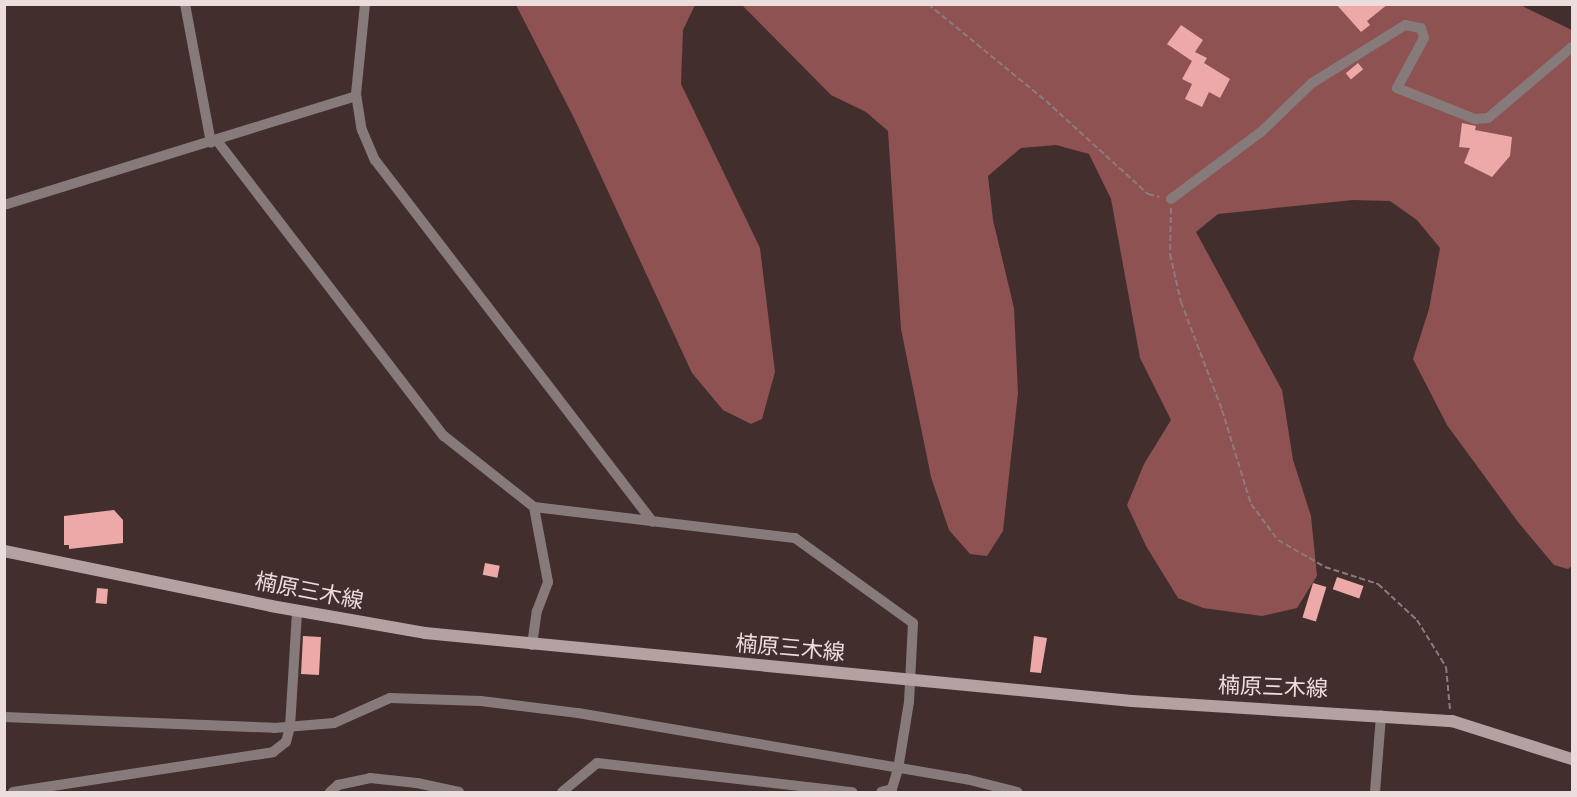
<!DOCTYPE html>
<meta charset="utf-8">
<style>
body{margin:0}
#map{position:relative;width:1577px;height:797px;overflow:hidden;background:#432e2e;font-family:Karla,"Noto Sans JP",sans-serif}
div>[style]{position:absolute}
.forest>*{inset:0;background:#8d5251}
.building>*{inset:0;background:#eca9a7;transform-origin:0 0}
.path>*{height:2px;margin-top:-1px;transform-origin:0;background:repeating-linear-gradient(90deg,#8d7b7b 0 6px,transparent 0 9px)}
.street>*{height:10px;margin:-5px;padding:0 5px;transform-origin:5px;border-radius:5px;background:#867b7a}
.secondary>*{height:12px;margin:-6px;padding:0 6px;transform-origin:6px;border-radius:6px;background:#b3a2a1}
span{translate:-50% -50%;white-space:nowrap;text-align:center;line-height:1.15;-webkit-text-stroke:6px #432e2e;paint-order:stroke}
.street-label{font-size:22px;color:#ebdddc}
.frame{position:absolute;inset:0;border:6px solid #ebdddc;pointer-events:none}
</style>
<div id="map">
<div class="forest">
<i style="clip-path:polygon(1518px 4px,1572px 30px,1572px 566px,1568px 569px,1554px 565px,1518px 522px,1447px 425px,1413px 359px,1429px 309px,1440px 248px,1417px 220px,1390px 201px,1353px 200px,1218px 214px,1196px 232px,1282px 390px,1293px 460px,1311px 516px,1317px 576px,1297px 608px,1262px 616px,1203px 608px,1178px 598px,1146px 546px,1127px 505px,1144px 464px,1171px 420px,1140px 358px,1111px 199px,1089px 154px,1056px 145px,1021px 148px,988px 176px,993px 220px,1014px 308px,1018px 393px,1003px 531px,987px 556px,970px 554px,949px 530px,931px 477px,901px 329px,888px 131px,866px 112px,831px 95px,742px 5px)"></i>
<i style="clip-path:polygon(516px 5px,695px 5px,683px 30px,681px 84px,760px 248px,775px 372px,762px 419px,751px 424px,723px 410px,692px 373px,575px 120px)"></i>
</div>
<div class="building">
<i style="clip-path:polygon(1336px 4px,1388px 4px,1367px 21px,1370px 25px,1361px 32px)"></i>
<i style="clip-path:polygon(1181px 25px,1203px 40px,1195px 52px,1207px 58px,1204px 63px,1230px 79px,1220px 98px,1209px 92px,1202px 107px,1185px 99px,1192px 84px,1182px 79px,1192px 61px,1167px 44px)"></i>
<i style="left:1358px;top:63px;width:8px;height:16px;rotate:50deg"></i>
<i style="clip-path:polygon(1462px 123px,1476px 126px,1475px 130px,1512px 137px,1510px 156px,1492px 177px,1464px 163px,1470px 148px,1459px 147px)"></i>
<i style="clip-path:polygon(114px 510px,123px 520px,123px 543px,69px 549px,69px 545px,64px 545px,64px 516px)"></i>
<i style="left:485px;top:563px;width:15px;height:12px;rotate:11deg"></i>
<i style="left:1337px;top:577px;width:28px;height:13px;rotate:19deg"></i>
<i style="left:1313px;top:583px;width:14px;height:36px;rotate:17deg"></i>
<i style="left:97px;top:588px;width:11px;height:15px;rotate:5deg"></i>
<i style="left:303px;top:636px;width:18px;height:38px;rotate:3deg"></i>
<i style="clip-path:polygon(1034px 636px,1047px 638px,1041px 673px,1030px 672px)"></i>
</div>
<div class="path">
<i style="left:928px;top:4px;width:153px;rotate:39.4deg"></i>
<i style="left:1046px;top:101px;width:138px;rotate:42.4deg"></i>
<i style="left:1148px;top:194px;width:12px;rotate:14deg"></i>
<i style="left:1171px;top:208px;width:46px;rotate:91.2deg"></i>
<i style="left:1170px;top:254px;width:49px;rotate:77.1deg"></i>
<i style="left:1181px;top:302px;width:116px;rotate:69.2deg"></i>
<i style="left:1222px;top:410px;width:98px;rotate:72.9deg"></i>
<i style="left:1251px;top:504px;width:45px;rotate:53.1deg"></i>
<i style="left:1278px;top:540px;width:54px;rotate:29.9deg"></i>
<i style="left:1325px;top:567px;width:56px;rotate:17.8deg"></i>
<i style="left:1378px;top:584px;width:53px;rotate:42.7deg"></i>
<i style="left:1417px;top:620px;width:55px;rotate:58.3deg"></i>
<i style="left:1446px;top:667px;width:42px;rotate:84.6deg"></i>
</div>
<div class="street">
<i style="left:185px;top:4px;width:141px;rotate:79.4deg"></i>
<i style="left:365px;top:4px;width:90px;rotate:95.7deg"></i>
<i style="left:356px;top:94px;width:36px;rotate:81deg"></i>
<i style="left:362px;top:130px;width:33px;rotate:67deg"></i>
<i style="left:375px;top:160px;width:456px;rotate:52.5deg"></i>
<i style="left:218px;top:142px;width:371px;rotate:52.5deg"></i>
<i style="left:444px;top:436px;width:115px;rotate:38.3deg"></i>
<i style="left:534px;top:507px;width:263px;rotate:6.8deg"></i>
<i style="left:795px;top:538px;width:145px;rotate:35.8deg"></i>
<i style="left:913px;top:623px;width:79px;rotate:92.9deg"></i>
<i style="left:909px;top:702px;width:68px;rotate:99.3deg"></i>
<i style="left:898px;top:769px;width:21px;rotate:107deg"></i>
<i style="left:892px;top:789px;width:11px;rotate:165deg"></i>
<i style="left:1171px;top:199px;width:112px;rotate:-36.7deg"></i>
<i style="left:1261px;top:132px;width:71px;rotate:-43.9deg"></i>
<i style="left:1312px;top:83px;width:110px;rotate:-31.9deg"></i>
<i style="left:1405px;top:25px;width:16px;rotate:11deg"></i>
<i style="left:1421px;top:28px;width:10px;rotate:73deg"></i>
<i style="left:1424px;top:38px;width:57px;rotate:118.4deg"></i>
<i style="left:1397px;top:88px;width:84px;rotate:21.7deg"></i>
<i style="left:1475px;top:119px;width:13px;rotate:-4deg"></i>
<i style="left:1488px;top:118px;width:110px;rotate:-40.2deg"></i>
<i style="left:4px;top:205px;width:368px;rotate:-17.2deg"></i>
<i style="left:532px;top:645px;width:34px;rotate:-82deg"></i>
<i style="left:537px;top:611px;width:31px;rotate:-69deg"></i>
<i style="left:548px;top:582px;width:76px;rotate:-100.6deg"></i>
<i style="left:4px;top:717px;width:270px;rotate:2.3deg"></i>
<i style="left:274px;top:728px;width:60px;rotate:-4.8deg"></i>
<i style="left:334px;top:723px;width:61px;rotate:-24.1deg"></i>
<i style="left:390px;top:698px;width:91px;rotate:1.9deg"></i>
<i style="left:481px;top:701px;width:98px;rotate:7.1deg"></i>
<i style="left:578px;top:713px;width:394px;rotate:9.7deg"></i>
<i style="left:966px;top:779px;width:53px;rotate:14.3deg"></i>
<i style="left:13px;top:792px;width:263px;rotate:-8.7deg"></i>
<i style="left:273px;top:752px;width:16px;rotate:-38deg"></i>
<i style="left:286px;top:742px;width:16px;rotate:-75deg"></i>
<i style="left:290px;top:727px;width:116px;rotate:-86.5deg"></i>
<i style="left:330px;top:792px;width:11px;rotate:-41deg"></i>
<i style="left:338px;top:785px;width:33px;rotate:-12deg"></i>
<i style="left:370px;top:778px;width:47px;rotate:6.1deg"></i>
<i style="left:417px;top:783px;width:43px;rotate:12.1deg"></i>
<i style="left:562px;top:792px;width:45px;rotate:-39.6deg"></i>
<i style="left:597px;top:763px;width:257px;rotate:6.5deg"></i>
<i style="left:1375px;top:792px;width:77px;rotate:-85.5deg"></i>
</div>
<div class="secondary">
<i style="left:4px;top:551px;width:273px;rotate:11.6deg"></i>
<i style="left:271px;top:606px;width:156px;rotate:9.9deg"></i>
<i style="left:425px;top:633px;width:710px;rotate:5.49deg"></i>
<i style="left:1132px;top:701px;width:321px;rotate:3.6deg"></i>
<i style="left:1452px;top:721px;width:126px;rotate:17.6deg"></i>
</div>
<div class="street-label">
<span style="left:309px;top:592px;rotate:11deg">楠原三木線</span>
<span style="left:790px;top:649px;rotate:5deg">楠原三木線</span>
<span style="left:1273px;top:688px;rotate:2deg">楠原三木線</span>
</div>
<div class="frame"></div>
</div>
